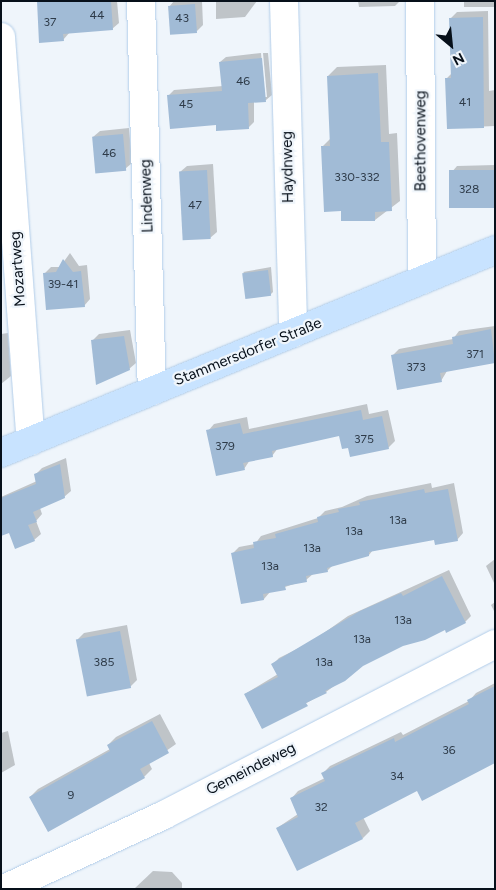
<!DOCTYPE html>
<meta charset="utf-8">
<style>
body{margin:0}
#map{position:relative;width:496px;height:890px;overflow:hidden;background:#eff5fb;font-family:Figtree,sans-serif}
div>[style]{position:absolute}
.shadow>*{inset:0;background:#0003;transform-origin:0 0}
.building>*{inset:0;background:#a1bbd6;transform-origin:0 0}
.roads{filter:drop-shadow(0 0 1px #b2cde9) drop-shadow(0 0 1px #b2cde9)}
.minor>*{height:28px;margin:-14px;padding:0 14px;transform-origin:14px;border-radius:14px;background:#fff}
.major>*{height:28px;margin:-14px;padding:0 14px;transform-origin:14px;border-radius:14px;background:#c8e3ff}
span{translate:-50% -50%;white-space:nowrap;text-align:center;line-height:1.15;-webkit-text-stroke:4.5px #eff5fb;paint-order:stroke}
.number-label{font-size:12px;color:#2e3b49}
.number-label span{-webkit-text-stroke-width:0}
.street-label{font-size:15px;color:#07101a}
.frame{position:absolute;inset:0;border:2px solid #07101a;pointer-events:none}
.north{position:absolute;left:426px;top:20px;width:50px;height:50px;-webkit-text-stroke:4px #eff5fb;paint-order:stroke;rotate:152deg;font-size:14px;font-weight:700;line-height:20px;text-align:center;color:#07101a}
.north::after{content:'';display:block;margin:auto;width:18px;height:22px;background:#07101a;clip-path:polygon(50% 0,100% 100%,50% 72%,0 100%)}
</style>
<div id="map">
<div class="shadow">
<i style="clip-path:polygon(38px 1px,117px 1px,119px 23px,112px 29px,70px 32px,63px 40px)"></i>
<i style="clip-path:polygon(174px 1px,202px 1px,203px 25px,197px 31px,169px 7px)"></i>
<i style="clip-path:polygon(216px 1px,257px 1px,245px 17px,216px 19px)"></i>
<i style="clip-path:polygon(358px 1px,400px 1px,395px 6px,359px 7px)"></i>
<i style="left:464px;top:1px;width:31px;height:6px"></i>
<i style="clip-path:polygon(488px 11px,489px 91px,495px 90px,495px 126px,448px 128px,446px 79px,452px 73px,450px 19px,457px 12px)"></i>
<i style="clip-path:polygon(261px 53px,265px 97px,267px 97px,263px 53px,268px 53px,272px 95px,266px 100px,254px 102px,254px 122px,248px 128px,217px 123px,168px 96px,174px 90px,223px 86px,220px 62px,226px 57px)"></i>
<i style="clip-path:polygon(386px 65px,389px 134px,397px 133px,400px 201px,375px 220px,342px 210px,323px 146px,331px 138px,328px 76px,337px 67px)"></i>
<i style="clip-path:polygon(129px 128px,132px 163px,125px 169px,93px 137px,100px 131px)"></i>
<i style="clip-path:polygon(213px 164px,217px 232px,210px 238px,180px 172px,187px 166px)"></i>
<i style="clip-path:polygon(495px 165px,495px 207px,451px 173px,457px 166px)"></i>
<i style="clip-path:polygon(70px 253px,79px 266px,87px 265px,90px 299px,84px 306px,44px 274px,51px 267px,60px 267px)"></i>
<i style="clip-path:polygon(271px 267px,273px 292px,270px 295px,243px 272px)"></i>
<i style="clip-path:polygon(495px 326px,495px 362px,447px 371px,441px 381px,392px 356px,399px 349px,453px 339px,459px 331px)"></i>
<i style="clip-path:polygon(130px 330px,136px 363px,129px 369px,93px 340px,99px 334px)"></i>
<i style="clip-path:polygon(8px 333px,11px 376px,1px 384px,1px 334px)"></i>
<i style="clip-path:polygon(367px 404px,369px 414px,388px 410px,395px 441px,388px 448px,349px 446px,340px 435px,278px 448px,272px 456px,250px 460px,244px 469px,208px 431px,214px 424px,247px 417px,249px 429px)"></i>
<i style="clip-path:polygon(66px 458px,71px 491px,64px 497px,40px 508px,42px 514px,36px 521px,41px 534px,34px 540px,1px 510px,1px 497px,37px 481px,35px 475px,42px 468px)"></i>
<i style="clip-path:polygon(431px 483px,432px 488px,454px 483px,463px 533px,457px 540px,435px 539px,373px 550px,369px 555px,334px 564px,327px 571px,313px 574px,306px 580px,270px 592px,264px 599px,242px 603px,233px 553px,239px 547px,255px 544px,261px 536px,318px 518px,325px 511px,342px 507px,367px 496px)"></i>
<i style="clip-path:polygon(495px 559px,495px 585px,486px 566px)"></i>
<i style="clip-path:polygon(449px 570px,471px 616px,465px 622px,403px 645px,362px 665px,326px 692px,262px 728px,245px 694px,278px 674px,273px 664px,279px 658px,311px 642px,348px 616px)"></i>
<i style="clip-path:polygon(495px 602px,495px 613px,491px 605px)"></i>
<i style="clip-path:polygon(127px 625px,137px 680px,130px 687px,78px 639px,84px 633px)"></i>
<i style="clip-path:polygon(495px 683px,495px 762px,418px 789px,363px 817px,370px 831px,363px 838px,277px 828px,298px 814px,291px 799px,298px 791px,325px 778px,323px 773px,330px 766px,401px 732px,403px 735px,469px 701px,476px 693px)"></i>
<i style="clip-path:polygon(160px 714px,176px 744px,149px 763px,152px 769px,144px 777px,30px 797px,38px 789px,110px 749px,108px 745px,116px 737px)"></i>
<i style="clip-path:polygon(8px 731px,15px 765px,1px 773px,1px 733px)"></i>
<i style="clip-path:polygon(153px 871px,172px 872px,182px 883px,182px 889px,134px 889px)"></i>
</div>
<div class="building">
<i style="clip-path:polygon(37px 1px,111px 1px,113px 30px,63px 34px,64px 41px,39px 43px)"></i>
<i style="left:195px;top:4px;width:29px;height:27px;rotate:86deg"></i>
<i style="clip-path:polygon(483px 17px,484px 128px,447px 129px,445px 78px,451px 78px,449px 18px)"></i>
<i style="clip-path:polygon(262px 58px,266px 102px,248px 103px,249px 129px,216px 131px,216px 125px,170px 129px,167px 95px,222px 91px,219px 62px)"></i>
<i style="clip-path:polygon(378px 73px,381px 142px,389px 142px,392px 211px,375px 212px,375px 221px,341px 221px,341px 211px,324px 212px,321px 146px,330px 146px,327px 76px)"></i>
<i style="left:123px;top:134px;width:37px;height:31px;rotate:85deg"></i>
<i style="left:207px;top:170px;width:69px;height:28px;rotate:87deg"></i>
<i style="left:495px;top:170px;width:38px;height:46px;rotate:90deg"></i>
<i style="clip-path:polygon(63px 259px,73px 272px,81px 271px,85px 307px,46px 310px,43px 273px,56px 272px)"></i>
<i style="left:268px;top:270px;width:26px;height:26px;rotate:83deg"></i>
<i style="clip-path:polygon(491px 329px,495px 363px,440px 373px,442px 382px,397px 390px,391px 355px,453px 344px,452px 337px)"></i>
<i style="clip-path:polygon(124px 336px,130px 370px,96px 385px,91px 340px)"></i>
<i style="clip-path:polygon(361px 410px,363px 420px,382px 416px,389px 449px,350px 457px,348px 448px,342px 449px,339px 436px,272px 451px,273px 457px,243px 463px,245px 470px,216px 476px,206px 430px,240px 423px,243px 434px)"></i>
<i style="clip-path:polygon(60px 464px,65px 498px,33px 512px,37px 522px,28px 525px,35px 541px,15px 549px,9px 533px,1px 536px,1px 498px,36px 484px,34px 474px)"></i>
<i style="clip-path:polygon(424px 489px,425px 493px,448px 489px,458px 541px,435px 545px,434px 540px,369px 552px,369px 556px,327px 568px,328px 572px,306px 576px,307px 582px,285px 586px,286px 590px,263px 594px,264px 600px,241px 604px,231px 553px,254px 548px,253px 542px,276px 538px,275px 534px,318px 522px,317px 517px,339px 512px,338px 509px,360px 505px,359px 502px)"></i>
<i style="clip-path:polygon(442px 576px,466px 623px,446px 633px,445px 630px,425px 640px,403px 646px,363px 666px,345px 681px,325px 691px,327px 693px,306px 703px,308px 706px,262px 729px,244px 694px,278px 677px,271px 664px,360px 611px,401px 593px,403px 596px)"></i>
<i style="left:120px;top:631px;width:58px;height:45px;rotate:79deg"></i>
<i style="clip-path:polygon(495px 686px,495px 763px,422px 801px,417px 791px,355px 823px,363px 839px,297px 871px,276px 828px,298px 817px,290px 798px,325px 781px,321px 773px,394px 738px,395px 742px,469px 704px,467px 700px)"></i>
<i style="clip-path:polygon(152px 721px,169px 753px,140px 769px,145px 778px,48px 832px,29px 797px,110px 751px,107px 745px)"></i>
</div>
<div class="roads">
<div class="minor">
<i style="left:141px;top:1px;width:390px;rotate:88.4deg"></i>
<i style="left:284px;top:1px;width:332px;rotate:88.4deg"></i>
<i style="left:420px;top:1px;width:279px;rotate:89.6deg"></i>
<i style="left:1px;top:37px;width:405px;rotate:85.8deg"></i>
<i style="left:4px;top:889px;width:176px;rotate:-24.8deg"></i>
<i style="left:164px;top:815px;width:373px;rotate:-27.3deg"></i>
</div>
<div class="major">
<i style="left:1px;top:453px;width:534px;rotate:-22.34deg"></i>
</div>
</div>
<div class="number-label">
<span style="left:97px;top:16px">44</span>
<span style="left:182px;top:19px">43</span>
<span style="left:50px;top:23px">37</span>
<span style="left:243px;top:82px">46</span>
<span style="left:465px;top:103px">41</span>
<span style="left:186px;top:105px">45</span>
<span style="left:109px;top:154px">46</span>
<span style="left:357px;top:178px">330-332</span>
<span style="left:469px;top:190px">328</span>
<span style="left:195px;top:206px">47</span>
<span style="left:63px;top:285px">39-41</span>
<span style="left:475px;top:355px">371</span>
<span style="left:416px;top:368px">373</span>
<span style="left:364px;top:440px">375</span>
<span style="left:225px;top:447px">379</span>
<span style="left:398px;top:521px">13a</span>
<span style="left:354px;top:532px">13a</span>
<span style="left:312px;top:549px">13a</span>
<span style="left:270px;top:567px">13a</span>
<span style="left:403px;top:621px">13a</span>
<span style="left:362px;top:640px">13a</span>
<span style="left:104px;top:663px">385</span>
<span style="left:324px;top:663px">13a</span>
<span style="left:449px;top:751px">36</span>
<span style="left:397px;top:777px">34</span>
<span style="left:71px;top:796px">9</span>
<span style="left:321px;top:808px">32</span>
</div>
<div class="street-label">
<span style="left:421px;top:141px;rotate:-90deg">Beethovenweg</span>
<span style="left:288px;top:167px;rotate:-91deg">Haydnweg</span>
<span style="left:147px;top:196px;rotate:-92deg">Lindenweg</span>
<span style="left:18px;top:269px;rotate:-94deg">Mozartweg</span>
<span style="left:248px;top:352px;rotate:-22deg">Stammersdorfer Straße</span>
<span style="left:251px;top:769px;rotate:-27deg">Gemeindeweg</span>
</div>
<div class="frame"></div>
<div class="north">N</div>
</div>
